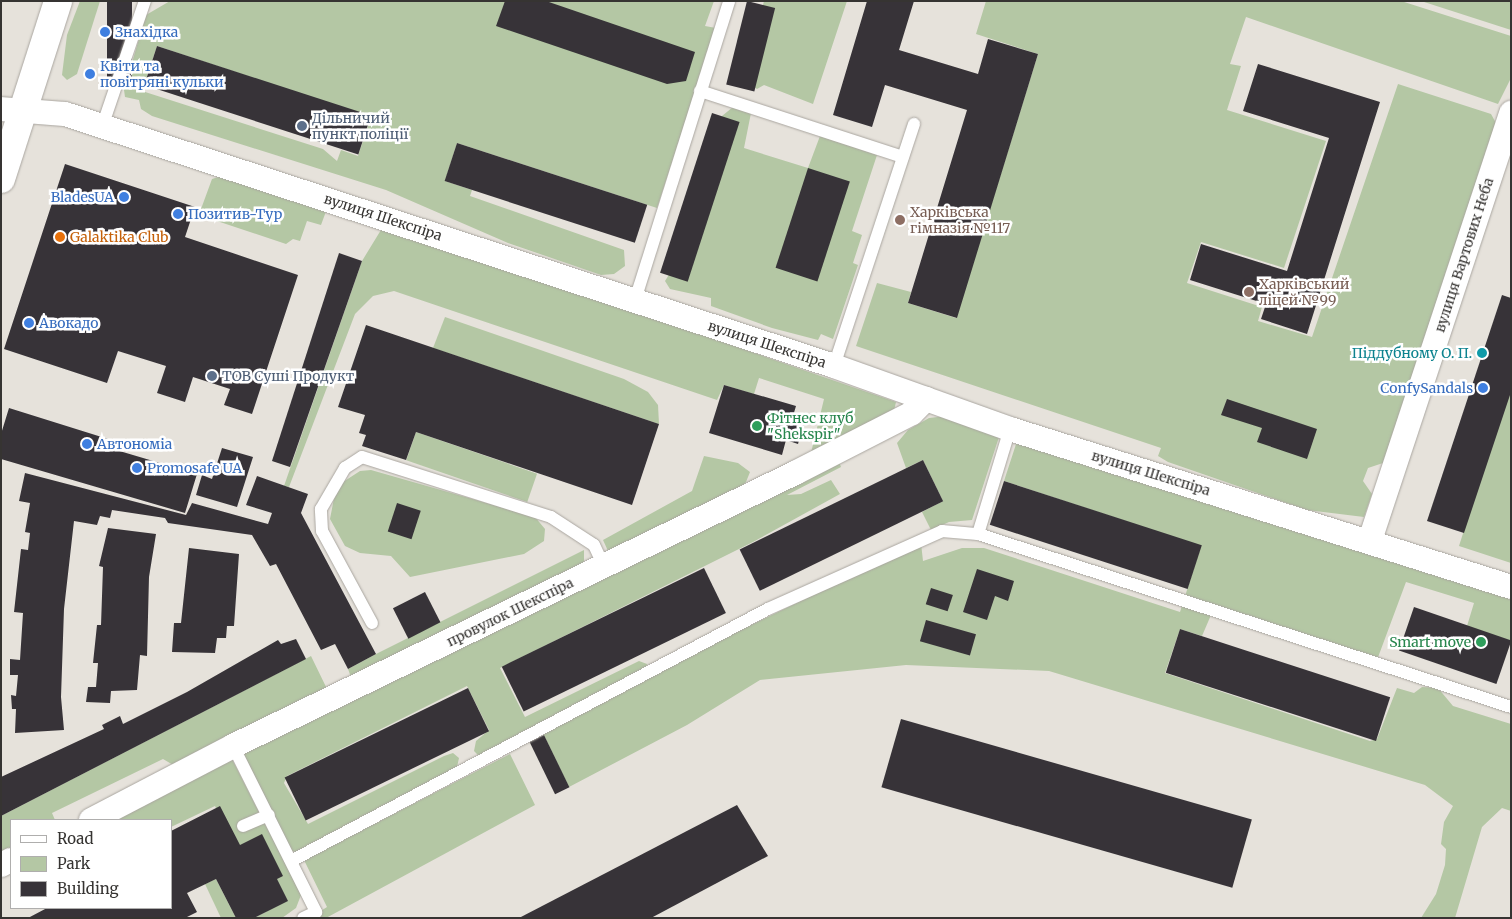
<!DOCTYPE html>
<meta charset="utf-8">
<style>
body{margin:0}
#map{position:relative;width:1512px;height:919px;overflow:hidden;background:#e6e2db;font-family:Merriweather,serif}
div>[style]{position:absolute}
.green>*{inset:0;background:#b4c7a4;transform-origin:0 0}
.building>*{inset:0;background:#373338;transform-origin:0 0}
.roads{filter:drop-shadow(0 0 1px #aaa6a0) drop-shadow(0 0 1px #aaa6a0)}
.lane>*{height:12px;margin:-6px;padding:0 6px;transform-origin:6px;border-radius:6px;background:#fff}
.street>*{height:24px;margin:-12px;padding:0 12px;transform-origin:12px;border-radius:12px;background:#fff}
.secondary>*{height:28px;margin:-14px;padding:0 14px;transform-origin:14px;border-radius:14px;background:#fff}
.dots>*{width:14px;height:14px;translate:-50% -50%;box-sizing:border-box;border:2px solid #fff;border-radius:50%}
span{translate:-50% -50%;white-space:nowrap;text-align:center;line-height:1.15;-webkit-text-stroke:5px #fff;paint-order:stroke}
.shop-label{font-size:14px;color:#366cbe}
.left{translate:0 -50%;text-align:left}
.right{translate:-100% -50%;text-align:right}
.service-label{font-size:14px;color:#4e5e75}
.education-label{font-size:14px;color:#785e54}
.street-label{font-size:14px;color:#363432}
.food-label{font-size:14px;color:#c56008}
.culture-label{font-size:14px;color:#0d838f}
.leisure-label{font-size:14px;color:#27864d}
.frame{position:absolute;inset:0;border:2px solid #363432;pointer-events:none}
.legend{position:absolute;left:10px;top:819px;width:162px;height:90px;box-sizing:border-box;background:#fff;border:1px solid #afaead;margin:0;padding:6px 9px;list-style:none;font-size:15px;color:#363432}
.legend li{display:flex;align-items:center;gap:10px;height:25px}
.legend b{width:25px;border:1px solid #afaead}
</style>
<div id="map">
<div class="green">
<i style="clip-path:polygon(80px 1px,100px 1px,77px 74px,67px 80px,62px 75px,67px 35px)"></i>
<i style="clip-path:polygon(evenodd,170px 1px,714px 1px,705px 26px,716px 28px,657px 208px,457px 143px,445px 181px,472px 190px,470px 196px,624px 250px,625px 266px,614px 274px,601px 275px,508px 243px,386px 190px,152px 116px,141px 109px,139px 100px,125px 97px,124px 90px,146px 15px,170px 1px,157px 46px,371px 117px,358px 156px,341px 150px,337px 161px,323px 149px,142px 91px,157px 46px)"></i>
<i style="clip-path:polygon(764px 1px,847px 1px,813px 104px,764px 85px,757px 89px,749px 84px,746px 71px)"></i>
<i style="clip-path:polygon(986px 1px,1401px 1px,1511px 36px,1511px 78px,1498px 104px,1246px 17px,1230px 64px,1241px 66px,1227px 110px,1326px 141px,1284px 268px,1201px 242px,1187px 283px,1262px 307px,1258px 321px,1312px 337px,1398px 84px,1491px 114px,1496px 123px,1387px 455px,1383px 463px,1368px 468px,1363px 481px,1372px 494px,1364px 517px,1307px 510px,1168px 462px,1158px 456px,1161px 448px,856px 346px,877px 283px,911px 292px,908px 303px,956px 318px,1038px 54px,976px 34px)"></i>
<i style="clip-path:polygon(1421px 1px,1511px 1px,1511px 30px)"></i>
<i style="clip-path:polygon(733px 107px,751px 113px,744px 148px,808px 168px,820px 136px,877px 155px,852px 231px,862px 235px,853px 263px,858px 265px,833px 339px,821px 334px,818px 340px,772px 328px,711px 306px,711px 298px,670px 289px,665px 281px,675px 265px,722px 116px)"></i>
<i style="clip-path:polygon(227px 174px,328px 206px,321px 225px,307px 221px,300px 241px,293px 239px,286px 244px,205px 217px,201px 209px,212px 179px)"></i>
<i style="clip-path:polygon(384px 225px,896px 402px,893px 415px,810px 457px,824px 399px,759px 378px,754px 394px,724px 385px,717px 400px,394px 291px,373px 296px,355px 314px,289px 487px,284px 486px,362px 261px)"></i>
<i style="clip-path:polygon(445px 317px,624px 379px,648px 392px,658px 405px,659px 424px,433px 348px)"></i>
<i style="clip-path:polygon(1511px 384px,1511px 563px,1459px 546px)"></i>
<i style="clip-path:polygon(947px 416px,999px 437px,972px 520px,949px 522px,931px 530px,922px 512px,943px 501px,923px 460px,906px 468px,897px 443px,908px 430px,929px 418px)"></i>
<i style="left:416px;top:432px;width:128px;height:30px;rotate:19deg"></i>
<i style="clip-path:polygon(1019px 435px,1511px 593px,1511px 641px,1467px 626px,1474px 603px,1406px 582px,1377px 660px,1214px 608px,1202px 636px,1180px 629px,1165px 673px,1370px 741px,1377px 739px,1397px 688px,1414px 693px,1422px 687px,1438px 688px,1453px 706px,1511px 724px,1511px 811px,1502px 808px,1482px 827px,1455px 918px,1421px 918px,1436px 894px,1445px 865px,1446px 849px,1441px 844px,1444px 822px,1453px 806px,1425px 785px,1049px 671px,906px 665px,760px 680px,687px 725px,569px 787px,540px 727px,921px 543px,923px 561px,962px 548px,984px 548px,1180px 612px,1201px 546px,1004px 481px)"></i>
<i style="clip-path:polygon(704px 456px,738px 463px,750px 472px,746px 482px,738px 492px,608px 551px,603px 540px,692px 491px)"></i>
<i style="clip-path:polygon(838px 459px,841px 467px,787px 495px,801px 494px,831px 480px,840px 494px,753px 542px,500px 668px,525px 717px,639px 661px,647px 664px,646px 670px,479px 756px,474px 751px,476px 741px,489px 730px,467px 686px,287px 776px,284px 783px,308px 824px,444px 756px,453px 753px,459px 758px,457px 767px,296px 852px,291px 851px,240px 752px)"></i>
<i style="clip-path:polygon(371px 470px,535px 517px,545px 529px,544px 541px,524px 554px,410px 577px,391px 556px,360px 553px,345px 546px,330px 519px,335px 493px,343px 482px,360px 471px)"></i>
<i style="clip-path:polygon(584px 550px,584px 566px,351px 677px,348px 669px,376px 654px)"></i>
<i style="clip-path:polygon(311px 656px,328px 691px,180px 769px,163px 759px,52px 813px,55px 820px,11px 820px,11px 852px,1px 857px,1px 816px)"></i>
<i style="clip-path:polygon(510px 754px,535px 805px,326px 918px,310px 918px,327px 907px,304px 860px)"></i>
<i style="clip-path:polygon(231px 757px,301px 895px,296px 908px,282px 918px,254px 918px,266px 912px,277px 898px,233px 843px,215px 806px,171px 827px,171px 820px,109px 820px)"></i>
<i style="clip-path:polygon(216px 879px,236px 918px,221px 918px,205px 884px)"></i>
</div>
<div class="building">
<i style="left:107px;top:1px;width:25px;height:88px"></i>
<i style="clip-path:polygon(505px 1px,546px 1px,695px 52px,686px 81px,667px 84px,496px 26px)"></i>
<i style="left:747px;top:1px;width:29px;height:86px;rotate:14deg"></i>
<i style="clip-path:polygon(867px 1px,914px 1px,899px 50px,978px 74px,988px 39px,1038px 54px,957px 318px,908px 303px,967px 110px,885px 85px,872px 127px,833px 115px)"></i>
<i style="left:157px;top:46px;width:225px;height:41px;rotate:18deg"></i>
<i style="clip-path:polygon(1258px 64px,1380px 102px,1307px 334px,1261px 319px,1266px 304px,1190px 280px,1201px 244px,1287px 271px,1329px 138px,1243px 111px)"></i>
<i style="left:712px;top:113px;width:29px;height:168px;rotate:18deg"></i>
<i style="left:457px;top:143px;width:200px;height:40px;rotate:18deg"></i>
<i style="clip-path:polygon(65px 164px,195px 207px,185px 237px,298px 275px,252px 414px,224px 405px,230px 389px,193px 377px,185px 402px,157px 393px,166px 366px,118px 351px,107px 383px,4px 349px)"></i>
<i style="left:808px;top:168px;width:44px;height:105px;rotate:18deg"></i>
<i style="clip-path:polygon(339px 253px,362px 261px,290px 467px,272px 461px)"></i>
<i style="clip-path:polygon(1502px 295px,1511px 298px,1511px 392px,1464px 533px,1427px 521px)"></i>
<i style="clip-path:polygon(366px 325px,659px 424px,632px 505px,416px 432px,406px 460px,362px 446px,366px 435px,359px 433px,365px 415px,338px 407px)"></i>
<i style="clip-path:polygon(724px 385px,796px 406px,793px 416px,805px 419px,798px 444px,786px 440px,782px 455px,709px 433px)"></i>
<i style="clip-path:polygon(1227px 399px,1317px 429px,1307px 459px,1257px 442px,1262px 428px,1221px 415px)"></i>
<i style="clip-path:polygon(9px 408px,108px 439px,106px 447px,197px 474px,185px 513px,1px 459px,1px 434px)"></i>
<i style="clip-path:polygon(222px 448px,253px 457px,237px 507px,196px 495px,202px 475px,212px 479px)"></i>
<i style="left:923px;top:460px;width:46px;height:204px;rotate:64deg"></i>
<i style="clip-path:polygon(25px 473px,186px 515px,192px 503px,268px 524px,272px 513px,246px 505px,257px 476px,308px 494px,301px 513px,376px 654px,348px 669px,335px 644px,321px 650px,276px 564px,270px 566px,252px 535px,168px 523px,165px 518px,112px 510px,110px 518px,100px 516px,97px 525px,74px 521px,64px 609px,61px 697px,64px 730px,15px 733px,16px 709px,12px 709px,11px 695px,16px 696px,18px 675px,10px 675px,10px 659px,20px 660px,23px 613px,14px 612px,21px 549px,28px 550px,30px 533px,25px 532px,30px 503px,19px 501px)"></i>
<i style="left:1004px;top:481px;width:208px;height:46px;rotate:18deg"></i>
<i style="left:397px;top:503px;width:25px;height:30px;rotate:18deg"></i>
<i style="clip-path:polygon(108px 528px,156px 534px,149px 577px,147px 656px,140px 655px,137px 690px,111px 691px,110px 703px,86px 702px,88px 687px,96px 687px,98px 663px,93px 663px,97px 625px,101px 625px,103px 567px,99px 566px)"></i>
<i style="clip-path:polygon(189px 548px,239px 554px,234px 626px,227px 626px,226px 638px,217px 638px,215px 653px,172px 652px,174px 623px,181px 623px)"></i>
<i style="left:704px;top:568px;width:50px;height:225px;rotate:64deg"></i>
<i style="clip-path:polygon(977px 569px,1014px 581px,1008px 601px,995px 596px,987px 620px,963px 612px)"></i>
<i style="left:931px;top:588px;width:23px;height:17px;rotate:18deg"></i>
<i style="left:425px;top:592px;width:34px;height:36px;rotate:63deg"></i>
<i style="left:1414px;top:607px;width:103px;height:46px;rotate:19deg"></i>
<i style="left:926px;top:620px;width:52px;height:22px;rotate:16deg"></i>
<i style="left:1180px;top:629px;width:221px;height:46px;rotate:18deg"></i>
<i style="clip-path:polygon(296px 639px,306px 659px,1px 816px,1px 777px,104px 729px,102px 725px,120px 716px,123px 724px,187px 692px,278px 640px,281px 644px)"></i>
<i style="left:468px;top:688px;width:48px;height:204px;rotate:64deg"></i>
<i style="left:901px;top:719px;width:365px;height:71px;rotate:16deg"></i>
<i style="left:544px;top:735px;width:58px;height:16px;rotate:64deg"></i>
<i style="clip-path:polygon(737px 805px,768px 856px,651px 918px,519px 918px)"></i>
<i style="clip-path:polygon(220px 806px,240px 845px,262px 834px,283px 876px,277px 879px,288px 901px,254px 918px,236px 918px,216px 879px,187px 893px,197px 912px,185px 918px,28px 918px,47px 908px,171px 908px,171px 831px)"></i>
</div>
<div class="roads">
<div class="lane">
<i style="left:700px;top:91px;width:213px;rotate:18deg"></i>
<i style="left:102px;top:127px;width:133px;rotate:-71.2deg"></i>
<i style="left:635px;top:300px;width:313px;rotate:-72.5deg"></i>
<i style="left:834px;top:366px;width:255px;rotate:-71.7deg"></i>
<i style="left:978px;top:534px;width:110px;rotate:-73.1deg"></i>
<i style="left:372px;top:623px;width:105px;rotate:-118.5deg"></i>
<i style="left:322px;top:531px;width:22px;rotate:-93deg"></i>
<i style="left:321px;top:509px;width:48px;rotate:-59.7deg"></i>
<i style="left:345px;top:468px;width:20px;rotate:-33deg"></i>
<i style="left:362px;top:457px;width:198px;rotate:17.6deg"></i>
<i style="left:551px;top:517px;width:51px;rotate:33.1deg"></i>
<i style="left:594px;top:545px;width:23px;rotate:65deg"></i>
<i style="left:233px;top:746px;width:186px;rotate:63.4deg"></i>
<i style="left:316px;top:912px;width:14px;rotate:155deg"></i>
<i style="left:243px;top:826px;width:28px;rotate:-23deg"></i>
<i style="left:291px;top:861px;width:539px;rotate:-27.85deg"></i>
<i style="left:768px;top:609px;width:191px;rotate:-24.1deg"></i>
<i style="left:942px;top:531px;width:36px;rotate:5deg"></i>
<i style="left:978px;top:534px;width:560px;rotate:17.98deg"></i>
</div>
<div class="street">
<i style="left:1px;top:109px;width:64px;rotate:4.5deg"></i>
<i style="left:65px;top:114px;width:809px;rotate:18.14deg"></i>
<i style="left:834px;top:366px;width:187px;rotate:19.7deg"></i>
<i style="left:1010px;top:429px;width:525px;rotate:17.5deg"></i>
<i style="left:1370px;top:540px;width:450px;rotate:-71.7deg"></i>
<i style="left:91px;top:820px;width:160px;rotate:-27.5deg"></i>
<i style="left:233px;top:746px;width:625px;rotate:-25.91deg"></i>
<i style="left:795px;top:473px;width:131px;rotate:-27.1deg"></i>
<i style="left:912px;top:413px;width:20px;rotate:-45deg"></i>
<i style="left:1px;top:865px;width:11px;rotate:-27deg"></i>
</div>
<div class="secondary">
<i style="left:1px;top:179px;width:187px;rotate:-72.2deg"></i>
</div>
</div>
<div class="dots">
<i style="left:105px;top:32px;background:#3f7fe0"></i>
<i style="left:90px;top:74px;background:#3f7fe0"></i>
<i style="left:302px;top:126px;background:#5c6f8a"></i>
<i style="left:124px;top:197px;background:#3f7fe0"></i>
<i style="left:178px;top:214px;background:#3f7fe0"></i>
<i style="left:900px;top:220px;background:#8d6e63"></i>
<i style="left:60px;top:237px;background:#e8710a"></i>
<i style="left:1249px;top:292px;background:#8d6e63"></i>
<i style="left:29px;top:323px;background:#3f7fe0"></i>
<i style="left:1482px;top:353px;background:#0f9aa8"></i>
<i style="left:212px;top:376px;background:#5c6f8a"></i>
<i style="left:1483px;top:388px;background:#3f7fe0"></i>
<i style="left:757px;top:426px;background:#2e9e5b"></i>
<i style="left:87px;top:444px;background:#3f7fe0"></i>
<i style="left:137px;top:468px;background:#3f7fe0"></i>
<i style="left:1481px;top:642px;background:#2e9e5b"></i>
</div>
<div class="shop-label">
<span class="left" style="left:115px;top:32px">Знахідка</span>
<span class="left" style="left:100px;top:74px">Квіти та<br>повітряні кульки</span>
<span class="right" style="left:114px;top:197px">BladesUA</span>
<span class="left" style="left:188px;top:214px">Позитив-Тур</span>
<span class="left" style="left:39px;top:323px">Авокадо</span>
<span class="right" style="left:1473px;top:388px">ConfySandals</span>
<span class="left" style="left:97px;top:444px">Автономіа</span>
<span class="left" style="left:147px;top:468px">Promosafe UA</span>
</div>
<div class="service-label">
<span class="left" style="left:312px;top:126px">Дільничий<br>пункт поліції</span>
<span class="left" style="left:222px;top:376px">ТОВ Суші Продукт</span>
</div>
<div class="education-label">
<span class="left" style="left:910px;top:220px">Харківська<br>гімназія №117</span>
<span class="left" style="left:1259px;top:292px">Харківський<br>ліцей №99</span>
</div>
<div class="street-label">
<span style="left:383px;top:217px;rotate:18deg">вулиця Шекспіра</span>
<span style="left:1464px;top:255px;rotate:-72deg">вулиця Вартових Неба</span>
<span style="left:767px;top:344px;rotate:18deg">вулиця Шекспіра</span>
<span style="left:1151px;top:473px;rotate:17deg">вулиця Шекспіра</span>
<span style="left:510px;top:612px;rotate:-26deg">провулок Шекспіра</span>
</div>
<div class="food-label">
<span class="left" style="left:70px;top:237px">Galaktika Club</span>
</div>
<div class="culture-label">
<span class="right" style="left:1472px;top:353px">Піддубному О. П.</span>
</div>
<div class="leisure-label">
<span class="left" style="left:767px;top:426px">Фітнес клуб<br>"Shekspir"</span>
<span class="right" style="left:1471px;top:642px">Smart move</span>
</div>
<div class="frame"></div>
<ul class="legend">
<li><b style="height:6px;background:#fff"></b>Road</li>
<li><b style="height:14px;background:#b4c7a4"></b>Park</li>
<li><b style="height:14px;background:#373338"></b>Building</li>
</ul>
</div>
